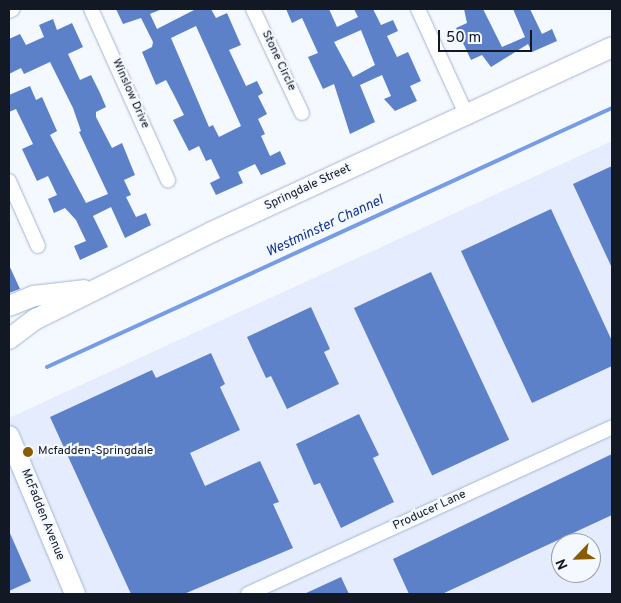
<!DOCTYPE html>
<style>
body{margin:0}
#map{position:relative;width:621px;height:603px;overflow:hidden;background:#f4f8ff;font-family:Overpass,sans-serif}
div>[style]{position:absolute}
.built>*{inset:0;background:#e4ecfd}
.stream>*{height:4px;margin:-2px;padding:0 2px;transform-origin:2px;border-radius:2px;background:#769ce5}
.building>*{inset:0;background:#5d81c9;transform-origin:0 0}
.roads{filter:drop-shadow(0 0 1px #a3b4d4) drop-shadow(0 0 1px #a3b4d4)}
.street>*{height:14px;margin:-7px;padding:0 7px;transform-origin:7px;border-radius:7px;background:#fff}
.secondary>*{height:20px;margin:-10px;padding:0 10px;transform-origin:10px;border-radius:10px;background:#fff}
.dots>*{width:14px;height:14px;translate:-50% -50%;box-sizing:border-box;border:2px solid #f4f8ff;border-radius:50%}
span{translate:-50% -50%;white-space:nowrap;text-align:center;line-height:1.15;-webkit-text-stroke:4.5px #f4f8ff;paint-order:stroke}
.street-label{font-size:12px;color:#121824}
.poi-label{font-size:12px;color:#121824}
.left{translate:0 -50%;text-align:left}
.water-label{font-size:14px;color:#103488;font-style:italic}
.frame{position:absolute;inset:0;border:10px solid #121824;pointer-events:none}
.north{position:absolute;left:551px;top:533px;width:50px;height:50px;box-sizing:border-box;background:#f4f8ff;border:1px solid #9a9ea7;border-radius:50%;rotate:246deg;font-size:14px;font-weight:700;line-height:20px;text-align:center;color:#121824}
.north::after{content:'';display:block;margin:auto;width:18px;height:22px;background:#8b5b01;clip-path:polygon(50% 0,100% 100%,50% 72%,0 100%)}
.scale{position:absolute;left:438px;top:30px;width:94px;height:22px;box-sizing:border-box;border:2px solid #121824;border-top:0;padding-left:6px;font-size:15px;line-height:18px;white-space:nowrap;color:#121824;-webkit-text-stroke:4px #f4f8ff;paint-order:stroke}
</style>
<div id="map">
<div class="built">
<i style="clip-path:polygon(evenodd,612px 141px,612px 594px,9px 594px,9px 418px,612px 141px,561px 543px,591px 543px,591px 573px,561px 573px,561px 543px)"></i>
</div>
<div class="stream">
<i style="left:47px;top:367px;width:622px;rotate:-24.63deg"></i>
</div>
<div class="building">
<i style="clip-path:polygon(evenodd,116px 9px,162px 9px,150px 14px,157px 29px,196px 9px,211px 9px,216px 18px,227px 13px,241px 45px,229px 50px,246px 86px,257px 81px,263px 93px,258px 96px,267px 114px,258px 119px,265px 134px,261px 136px,270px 156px,280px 151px,286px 164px,261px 175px,255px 164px,238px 172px,243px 183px,216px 195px,210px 183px,220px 178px,211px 159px,206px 161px,199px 146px,189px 151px,173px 120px,184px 115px,174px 95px,166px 80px,156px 85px,142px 52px,152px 47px,153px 42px,141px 18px,123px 24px,116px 9px,196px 26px,241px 126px,219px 137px,213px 125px,209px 127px,171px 38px,196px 26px)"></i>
<i style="clip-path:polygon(evenodd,286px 9px,329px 9px,337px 27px,358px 17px,354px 9px,373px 9px,381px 25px,393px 20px,398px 31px,387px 36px,397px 57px,408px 52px,413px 63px,421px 81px,410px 86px,417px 101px,395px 111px,384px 99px,391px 96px,382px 75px,360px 85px,375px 122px,350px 134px,334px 84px,323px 89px,308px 57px,318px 53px,302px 18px,292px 23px,286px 9px,361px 30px,375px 65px,353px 77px,334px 42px,361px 30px)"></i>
<i style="clip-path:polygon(464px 9px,483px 9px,502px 47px,525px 37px,513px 9px,530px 9px,542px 34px,552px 29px,557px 41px,532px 52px,528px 44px,491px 67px,482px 55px,471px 60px,456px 28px,467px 23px)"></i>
<i style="clip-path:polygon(53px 19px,57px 30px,72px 23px,83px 47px,68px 54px,80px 80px,91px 75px,100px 93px,106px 107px,96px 112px,96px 117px,112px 148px,122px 143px,135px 175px,124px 180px,131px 195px,126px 197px,136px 217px,146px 213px,151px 225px,125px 238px,111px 207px,93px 216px,108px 247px,80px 260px,74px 246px,86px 241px,76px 220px,65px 208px,54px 213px,48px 199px,57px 195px,48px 176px,37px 181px,22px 149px,33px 144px,16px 109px,9px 112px,9px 95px,30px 86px,36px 100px,42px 97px,57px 131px,50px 135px,86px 203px,108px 194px,79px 132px,81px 131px,73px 108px,50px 62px,24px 74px,21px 68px,9px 74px,9px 39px,20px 34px,26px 45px,44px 37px,39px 25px)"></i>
<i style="clip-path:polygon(612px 166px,612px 268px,573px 184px)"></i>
<i style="clip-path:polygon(551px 209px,612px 341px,612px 366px,532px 403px,461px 251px)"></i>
<i style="clip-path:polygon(9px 265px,20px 289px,9px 293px)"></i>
<i style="left:431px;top:272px;width:185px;height:85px;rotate:65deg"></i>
<i style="clip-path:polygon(311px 307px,330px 349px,324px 352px,339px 384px,287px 409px,271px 376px,266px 378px,247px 337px)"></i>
<i style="clip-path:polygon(211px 353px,225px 384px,220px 387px,240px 430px,190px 453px,205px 486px,260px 461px,279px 502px,273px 504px,293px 548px,184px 594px,131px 594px,50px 417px,152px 370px,156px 378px)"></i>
<i style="clip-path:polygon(359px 414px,379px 455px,373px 458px,394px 502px,341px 528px,320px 483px,314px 485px,296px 444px)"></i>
<i style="clip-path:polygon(612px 454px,612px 515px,442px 594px,409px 594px,393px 559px)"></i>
<i style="clip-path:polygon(9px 531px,31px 581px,9px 591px)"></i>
<i style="clip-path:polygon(341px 577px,349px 594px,304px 594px)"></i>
</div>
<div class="roads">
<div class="street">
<i style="left:91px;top:9px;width:188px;rotate:65.8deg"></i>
<i style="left:253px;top:9px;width:115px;rotate:64.8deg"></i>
<i style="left:418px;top:9px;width:115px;rotate:65.4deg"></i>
<i style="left:9px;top:11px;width:4px;rotate:-27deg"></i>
<i style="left:9px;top:181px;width:71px;rotate:66deg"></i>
<i style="left:248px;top:594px;width:400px;rotate:-24.6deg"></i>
</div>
<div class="secondary">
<i style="left:9px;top:306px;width:27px;rotate:-22deg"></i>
<i style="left:34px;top:296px;width:50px;rotate:-6.8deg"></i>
<i style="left:9px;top:339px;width:34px;rotate:-37deg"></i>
<i style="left:36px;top:319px;width:196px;rotate:-26.3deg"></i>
<i style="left:212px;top:232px;width:441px;rotate:-24.8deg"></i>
<i style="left:9px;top:436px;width:171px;rotate:67.3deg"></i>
</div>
</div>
<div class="dots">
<i style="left:28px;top:452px;background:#8b5b01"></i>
</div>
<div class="street-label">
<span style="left:278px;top:61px;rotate:65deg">Stone Circle</span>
<span style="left:130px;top:94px;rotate:66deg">Winslow Drive</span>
<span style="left:308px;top:188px;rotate:-25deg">Springdale Street</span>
<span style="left:430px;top:511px;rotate:-25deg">Producer Lane</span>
<span style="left:42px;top:515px;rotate:68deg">McFadden Avenue</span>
</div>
<div class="poi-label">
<span class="left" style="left:38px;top:452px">Mcfadden-Springdale</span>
</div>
<div class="water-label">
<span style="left:325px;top:227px;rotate:-25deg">Westminster Channel</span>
</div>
<div class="frame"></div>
<div class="north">N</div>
<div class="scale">50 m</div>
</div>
